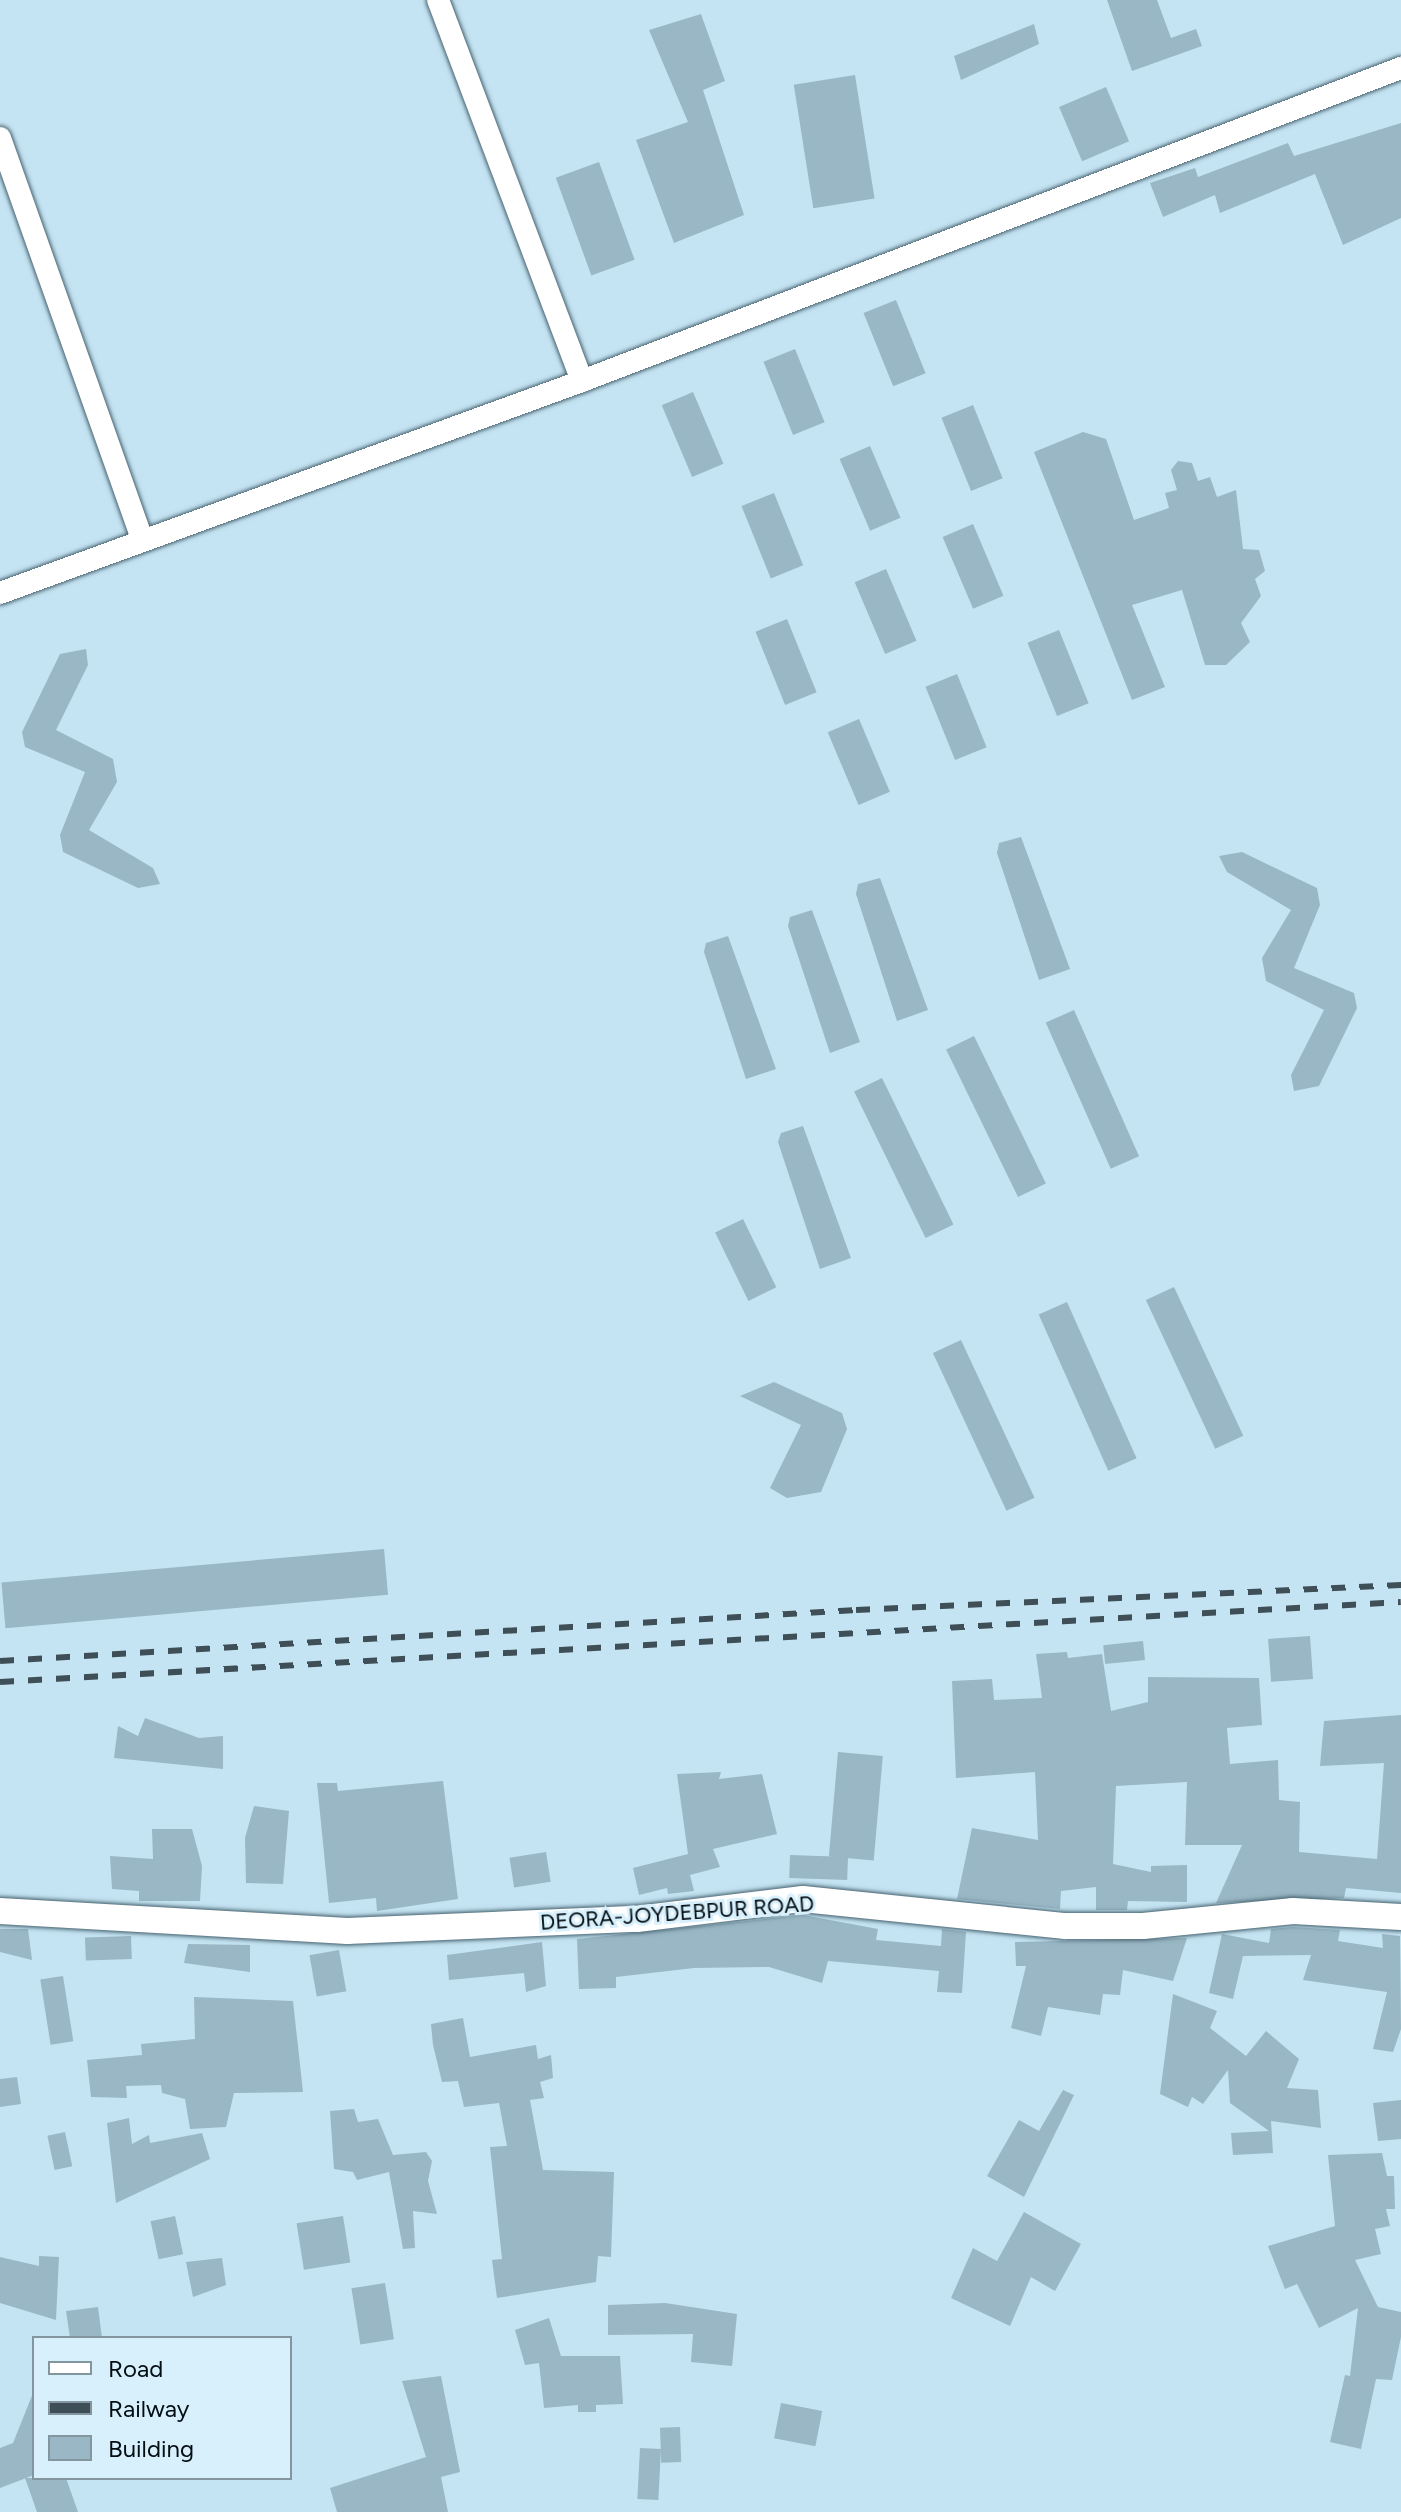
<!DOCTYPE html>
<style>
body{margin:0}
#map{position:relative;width:1401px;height:2512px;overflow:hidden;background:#c5e4f3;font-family:Figtree,sans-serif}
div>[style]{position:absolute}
.building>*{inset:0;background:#99b7c5;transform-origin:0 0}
.roads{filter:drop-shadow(0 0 2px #47626f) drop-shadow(0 0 2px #47626f)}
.minor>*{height:22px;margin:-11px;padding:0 11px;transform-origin:11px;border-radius:11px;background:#fff}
.tertiary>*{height:26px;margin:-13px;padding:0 13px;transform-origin:13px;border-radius:13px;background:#fff}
.rail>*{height:6px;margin-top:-3px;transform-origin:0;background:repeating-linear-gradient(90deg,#3f4f57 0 14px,transparent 0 28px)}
span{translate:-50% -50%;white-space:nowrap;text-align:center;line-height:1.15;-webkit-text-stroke:6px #d7f0fc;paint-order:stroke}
.street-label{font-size:22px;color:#040d12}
.legend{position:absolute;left:32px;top:2336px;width:260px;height:144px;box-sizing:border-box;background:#d7f0fc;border:2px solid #83959e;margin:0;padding:10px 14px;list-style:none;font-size:24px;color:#040d12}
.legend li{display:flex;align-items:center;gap:16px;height:40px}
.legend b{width:40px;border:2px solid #83959e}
</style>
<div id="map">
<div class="building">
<i style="clip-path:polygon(1107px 0,1157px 0,1171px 38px,1196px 29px,1202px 46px,1132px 71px)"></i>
<i style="clip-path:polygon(701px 14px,725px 81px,703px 90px,744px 215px,674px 243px,636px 140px,688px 122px,649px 30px)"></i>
<i style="clip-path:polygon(1034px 24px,1039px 44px,961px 80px,954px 56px)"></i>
<i style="left:855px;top:75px;width:125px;height:62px;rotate:81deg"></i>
<i style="left:1106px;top:87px;width:59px;height:51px;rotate:67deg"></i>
<i style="clip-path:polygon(1401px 123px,1401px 218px,1343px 245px,1315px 174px,1220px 213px,1215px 195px,1163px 217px,1150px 183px,1195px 168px,1198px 177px,1288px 143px,1294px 156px)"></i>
<i style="left:599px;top:162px;width:104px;height:46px;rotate:70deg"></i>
<i style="left:896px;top:300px;width:79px;height:35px;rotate:68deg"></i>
<i style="left:795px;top:349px;width:79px;height:34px;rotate:68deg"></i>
<i style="left:693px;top:392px;width:78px;height:34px;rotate:67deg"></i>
<i style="left:973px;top:405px;width:79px;height:34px;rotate:68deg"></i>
<i style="clip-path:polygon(1083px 432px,1106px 439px,1134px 520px,1169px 508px,1165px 493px,1177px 490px,1171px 470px,1178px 461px,1192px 463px,1198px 481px,1210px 477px,1217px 497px,1236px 490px,1243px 549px,1259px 550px,1265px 571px,1255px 579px,1261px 596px,1241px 623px,1250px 642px,1226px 665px,1205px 665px,1182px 590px,1132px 605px,1165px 687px,1132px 700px,1034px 452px)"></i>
<i style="left:870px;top:446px;width:78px;height:33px;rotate:67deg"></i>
<i style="left:774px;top:493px;width:78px;height:35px;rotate:68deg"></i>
<i style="left:973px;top:524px;width:78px;height:33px;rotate:67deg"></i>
<i style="left:886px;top:569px;width:78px;height:34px;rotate:67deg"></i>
<i style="left:787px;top:619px;width:79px;height:34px;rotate:68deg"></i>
<i style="left:1059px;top:630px;width:79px;height:34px;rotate:68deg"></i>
<i style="clip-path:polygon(86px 649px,88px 665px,56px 730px,113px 759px,117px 782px,89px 830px,153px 868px,160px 884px,138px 888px,63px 852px,60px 835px,85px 772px,25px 747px,22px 732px,60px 654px)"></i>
<i style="left:957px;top:674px;width:79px;height:34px;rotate:68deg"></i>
<i style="left:859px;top:719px;width:79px;height:34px;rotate:67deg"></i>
<i style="clip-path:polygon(1021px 837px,1070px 969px,1039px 980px,997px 853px,999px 843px)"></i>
<i style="clip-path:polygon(1242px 852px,1317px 888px,1320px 905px,1294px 968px,1354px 993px,1357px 1008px,1319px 1086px,1294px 1091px,1291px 1075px,1324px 1010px,1266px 981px,1262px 958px,1291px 910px,1227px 872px,1219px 856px)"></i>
<i style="clip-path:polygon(880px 878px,928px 1010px,897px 1021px,856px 894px,858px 884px)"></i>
<i style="clip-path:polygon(812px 910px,860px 1042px,830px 1053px,788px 926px,790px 917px)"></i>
<i style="clip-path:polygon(728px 936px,776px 1069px,746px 1079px,704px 952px,706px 943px)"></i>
<i style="left:1074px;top:1010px;width:160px;height:31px;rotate:66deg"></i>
<i style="left:974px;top:1036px;width:164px;height:31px;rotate:64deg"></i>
<i style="left:882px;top:1078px;width:163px;height:31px;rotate:64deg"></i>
<i style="clip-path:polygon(803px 1126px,851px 1258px,820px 1269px,778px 1142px,781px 1133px)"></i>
<i style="left:743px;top:1219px;width:76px;height:31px;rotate:64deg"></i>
<i style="left:1174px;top:1287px;width:164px;height:31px;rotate:65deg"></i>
<i style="left:1067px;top:1302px;width:171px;height:31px;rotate:66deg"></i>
<i style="left:961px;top:1340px;width:174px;height:31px;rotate:65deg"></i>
<i style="clip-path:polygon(774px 1382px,842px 1413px,847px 1429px,821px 1492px,787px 1498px,770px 1488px,801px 1425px,740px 1396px)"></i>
<i style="left:384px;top:1549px;width:46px;height:384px;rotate:85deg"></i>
<i style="left:1310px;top:1636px;width:43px;height:42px;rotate:86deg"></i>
<i style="left:1143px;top:1641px;width:19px;height:40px;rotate:84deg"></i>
<i style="clip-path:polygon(1067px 1652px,1068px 1658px,1102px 1654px,1111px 1711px,1148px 1702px,1148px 1677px,1259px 1678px,1262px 1725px,1227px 1728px,1230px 1764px,1278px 1760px,1279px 1800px,1300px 1802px,1299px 1852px,1377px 1859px,1384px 1763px,1320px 1766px,1324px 1721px,1401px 1715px,1401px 1893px,1346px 1888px,1344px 1898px,1216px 1903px,1242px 1845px,1185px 1845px,1187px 1782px,1116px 1786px,1113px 1864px,1151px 1872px,1151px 1866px,1187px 1865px,1187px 1902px,1128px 1901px,1127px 1910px,1096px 1910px,1096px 1887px,1061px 1891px,1060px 1909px,957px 1899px,972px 1828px,1038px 1840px,1035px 1772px,956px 1778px,952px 1681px,992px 1679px,994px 1700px,1042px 1698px,1036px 1654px)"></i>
<i style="clip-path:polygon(145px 1718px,199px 1738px,223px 1736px,223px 1769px,114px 1758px,118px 1726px,138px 1736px)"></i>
<i style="left:838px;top:1752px;width:45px;height:105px;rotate:5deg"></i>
<i style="clip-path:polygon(721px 1772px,719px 1779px,762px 1774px,777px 1834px,713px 1849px,720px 1867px,690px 1875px,694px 1891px,668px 1894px,667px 1888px,639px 1895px,633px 1868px,688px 1854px,677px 1774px)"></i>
<i style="clip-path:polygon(443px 1781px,458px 1899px,377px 1911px,376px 1898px,329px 1903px,317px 1783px,337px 1783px,338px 1791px)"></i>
<i style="clip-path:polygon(254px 1806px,289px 1811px,283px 1884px,246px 1883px,245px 1838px)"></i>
<i style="clip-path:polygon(152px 1829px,192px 1829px,202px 1866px,200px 1901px,139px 1901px,139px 1891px,112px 1889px,110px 1856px,153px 1859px)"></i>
<i style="left:546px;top:1852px;width:30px;height:37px;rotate:81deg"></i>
<i style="left:848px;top:1857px;width:23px;height:58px;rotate:92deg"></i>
<i style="clip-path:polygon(803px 1915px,878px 1929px,876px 1940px,941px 1946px,942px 1929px,966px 1932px,962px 1993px,937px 1992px,939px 1971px,828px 1961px,822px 1983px,769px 1967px,694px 1968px,616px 1977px,616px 1988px,579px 1989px,577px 1939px)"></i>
<i style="clip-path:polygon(1293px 1927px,1340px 1930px,1338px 1941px,1383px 1948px,1382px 1934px,1400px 1936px,1401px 2029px,1393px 2052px,1373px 2049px,1387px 1992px,1303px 1980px,1311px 1955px,1243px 1956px,1233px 1999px,1209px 1993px,1222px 1934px,1269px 1943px,1271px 1929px)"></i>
<i style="clip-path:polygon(0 1929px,28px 1929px,32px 1960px,0 1952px)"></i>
<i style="left:131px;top:1936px;width:23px;height:46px;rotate:88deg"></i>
<i style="clip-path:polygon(1187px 1938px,1173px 1981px,1123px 1970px,1120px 1995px,1103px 1994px,1100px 2015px,1048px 2007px,1041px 2036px,1011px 2028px,1026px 1966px,1016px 1966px,1015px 1942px)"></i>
<i style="clip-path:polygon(542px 1942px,546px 1986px,526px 1992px,524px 1973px,449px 1980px,447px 1955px)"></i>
<i style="clip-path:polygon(188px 1944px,250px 1945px,250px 1972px,184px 1963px)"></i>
<i style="left:339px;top:1950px;width:42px;height:30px;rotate:80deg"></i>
<i style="left:63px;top:1976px;width:66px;height:23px;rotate:81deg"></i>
<i style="clip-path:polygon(1173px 1994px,1217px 2011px,1210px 2028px,1246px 2056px,1266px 2031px,1299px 2059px,1287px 2088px,1318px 2090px,1321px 2128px,1271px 2121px,1273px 2153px,1233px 2155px,1231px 2133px,1269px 2131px,1230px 2103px,1228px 2070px,1203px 2104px,1192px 2097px,1188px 2107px,1160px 2094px)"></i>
<i style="clip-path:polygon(194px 1997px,293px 2001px,303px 2092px,234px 2093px,226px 2127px,190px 2129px,185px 2099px,162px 2093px,161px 2085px,126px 2086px,127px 2098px,91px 2097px,87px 2060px,142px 2055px,141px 2044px,195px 2039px)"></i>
<i style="clip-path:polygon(463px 2018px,470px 2057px,536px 2045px,538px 2059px,551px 2055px,553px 2078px,540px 2082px,544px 2098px,530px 2100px,543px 2170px,614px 2172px,611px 2257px,598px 2256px,596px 2282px,497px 2298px,492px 2260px,502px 2259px,490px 2147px,507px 2146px,499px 2103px,464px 2107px,458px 2081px,442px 2082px,433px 2045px,431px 2024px)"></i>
<i style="clip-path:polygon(17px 2077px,21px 2104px,0 2107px,0 2079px)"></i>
<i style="clip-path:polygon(1063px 2090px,1074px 2095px,1024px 2197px,987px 2176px,1019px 2120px,1039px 2131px)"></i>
<i style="clip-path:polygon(1401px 2100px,1401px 2139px,1378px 2141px,1373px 2103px)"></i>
<i style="clip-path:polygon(354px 2109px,358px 2122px,378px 2119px,393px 2155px,426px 2152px,432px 2161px,428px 2181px,437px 2214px,413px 2211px,415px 2248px,403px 2249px,389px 2172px,357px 2180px,353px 2172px,334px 2169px,330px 2111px)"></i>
<i style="clip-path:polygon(129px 2118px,132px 2144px,149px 2135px,150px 2143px,202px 2133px,210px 2159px,116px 2203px,107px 2123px)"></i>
<i style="left:65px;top:2132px;width:35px;height:18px;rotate:78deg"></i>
<i style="clip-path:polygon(1382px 2153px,1387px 2176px,1394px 2176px,1395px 2209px,1386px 2209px,1390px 2226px,1375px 2229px,1381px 2254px,1355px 2260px,1378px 2307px,1401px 2312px,1401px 2337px,1392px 2380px,1376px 2379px,1361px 2449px,1330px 2442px,1345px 2375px,1350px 2376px,1358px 2308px,1319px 2328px,1297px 2284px,1285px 2289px,1268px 2246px,1335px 2226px,1328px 2155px)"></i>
<i style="clip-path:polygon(1024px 2212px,1081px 2244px,1055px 2291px,1031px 2277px,1010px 2326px,951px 2298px,973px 2248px,997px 2261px)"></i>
<i style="left:175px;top:2216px;width:39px;height:25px;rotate:78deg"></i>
<i style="left:343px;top:2216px;width:47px;height:47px;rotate:81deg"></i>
<i style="clip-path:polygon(39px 2256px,59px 2257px,56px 2320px,0 2303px,0 2257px,39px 2266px)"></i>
<i style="clip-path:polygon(222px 2258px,226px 2285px,193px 2297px,186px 2262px)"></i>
<i style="left:385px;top:2283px;width:57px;height:34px;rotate:81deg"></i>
<i style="clip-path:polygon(665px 2303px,737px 2314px,732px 2366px,691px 2362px,693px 2334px,608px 2335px,608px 2305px)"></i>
<i style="clip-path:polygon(98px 2307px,102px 2338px,70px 2338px,66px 2311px)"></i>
<i style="clip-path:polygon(549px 2318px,561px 2356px,620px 2356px,623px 2404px,596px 2405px,596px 2412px,578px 2412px,578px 2405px,544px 2408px,539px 2363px,525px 2365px,515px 2330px)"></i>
<i style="clip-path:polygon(441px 2376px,460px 2472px,441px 2477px,448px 2512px,337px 2512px,330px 2488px,426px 2457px,402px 2381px)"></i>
<i style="clip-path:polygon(33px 2393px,34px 2475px,0 2488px,0 2448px,13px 2443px)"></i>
<i style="left:781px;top:2403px;width:42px;height:36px;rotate:11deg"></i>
<i style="left:680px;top:2427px;width:35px;height:20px;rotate:88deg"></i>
<i style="left:640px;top:2448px;width:21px;height:51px;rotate:3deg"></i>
<i style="clip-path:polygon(25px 2478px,66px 2478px,78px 2512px,37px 2512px)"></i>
</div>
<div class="roads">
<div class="minor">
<i style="left:0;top:138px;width:426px;rotate:70.5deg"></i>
<i style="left:582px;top:381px;width:877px;rotate:-20.92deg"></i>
<i style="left:0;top:593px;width:619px;rotate:-20.01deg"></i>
<i style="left:582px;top:381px;width:407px;rotate:-110.7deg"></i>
</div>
<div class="tertiary">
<i style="left:0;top:1911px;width:348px;rotate:3.3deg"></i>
<i style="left:347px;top:1931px;width:290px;rotate:-2.4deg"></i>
<i style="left:637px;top:1919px;width:167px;rotate:-6.9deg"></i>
<i style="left:803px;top:1899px;width:264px;rotate:5.9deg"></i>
<i style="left:1066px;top:1926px;width:77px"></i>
<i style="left:1143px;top:1926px;width:151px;rotate:-5.7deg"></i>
<i style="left:1293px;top:1911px;width:108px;rotate:3.2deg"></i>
</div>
</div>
<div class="rail">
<i style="left:0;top:1661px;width:858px;rotate:-3.41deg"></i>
<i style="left:856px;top:1610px;width:546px;rotate:-2.63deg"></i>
<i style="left:0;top:1682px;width:1403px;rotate:-3.27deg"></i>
</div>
<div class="street-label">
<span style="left:677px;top:1913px;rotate:-4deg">DEORA-JOYDEBPUR ROAD</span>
</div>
<ul class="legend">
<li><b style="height:10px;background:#fff"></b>Road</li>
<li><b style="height:10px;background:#3f4f57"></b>Railway</li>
<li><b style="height:22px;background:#99b7c5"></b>Building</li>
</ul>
</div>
